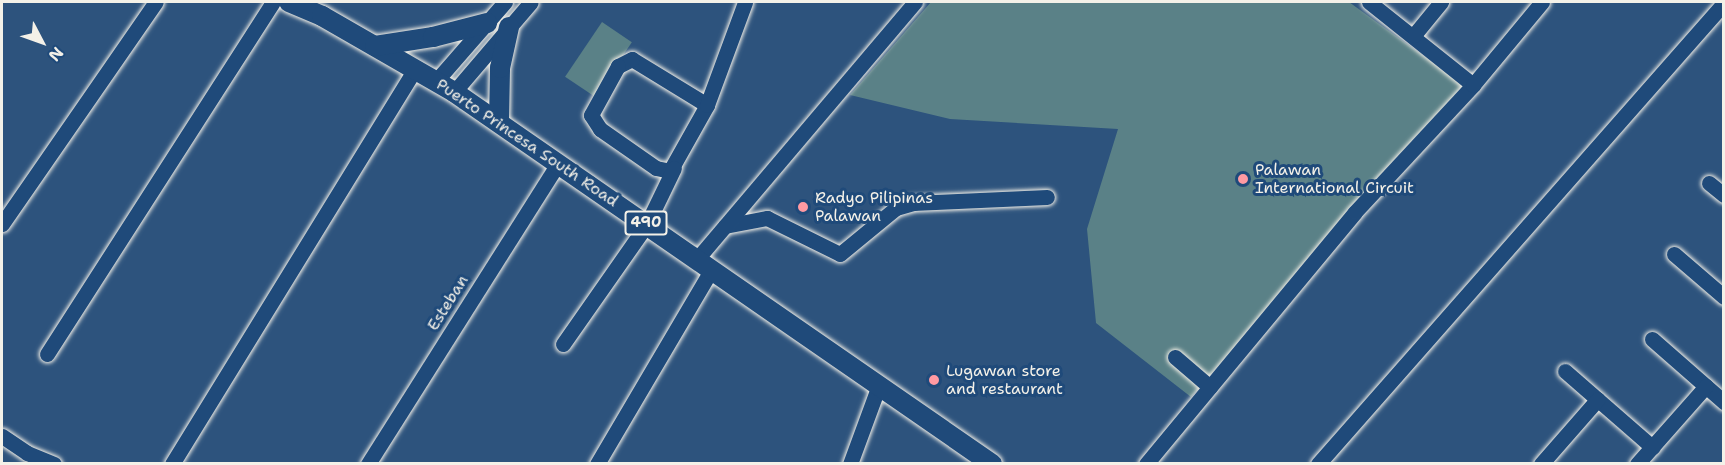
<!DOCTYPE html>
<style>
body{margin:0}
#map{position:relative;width:1725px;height:465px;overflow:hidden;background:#2d537d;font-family:"Shantell Sans",sans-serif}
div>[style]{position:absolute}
.green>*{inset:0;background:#5a8187;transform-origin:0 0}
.roads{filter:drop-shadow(0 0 2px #f4f1e8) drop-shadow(0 0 2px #f4f1e8)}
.minor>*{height:15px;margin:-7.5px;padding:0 7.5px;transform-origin:7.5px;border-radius:7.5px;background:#1f4a7a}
.major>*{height:20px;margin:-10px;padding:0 10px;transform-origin:10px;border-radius:10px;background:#1f4a7a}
.dots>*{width:16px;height:16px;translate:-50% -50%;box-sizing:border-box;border:3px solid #1f4a7a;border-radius:50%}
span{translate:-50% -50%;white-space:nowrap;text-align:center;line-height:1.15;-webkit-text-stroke:6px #1f4a7a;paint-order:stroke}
.shield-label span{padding:2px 4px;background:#1f4a7a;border:2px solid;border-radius:4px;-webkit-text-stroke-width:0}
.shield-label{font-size:15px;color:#f4f1e8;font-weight:700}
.street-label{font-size:16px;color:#f4f1e8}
.poi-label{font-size:16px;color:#f4f1e8}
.left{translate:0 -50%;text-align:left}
.frame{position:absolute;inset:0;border:3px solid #f4f1e8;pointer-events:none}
.north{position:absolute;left:12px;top:12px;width:60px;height:60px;-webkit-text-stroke:4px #1f4a7a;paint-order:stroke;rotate:131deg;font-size:16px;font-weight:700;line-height:24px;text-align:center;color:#f4f1e8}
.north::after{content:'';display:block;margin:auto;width:21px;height:27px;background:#f4f1e8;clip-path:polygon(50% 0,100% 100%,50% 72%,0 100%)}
</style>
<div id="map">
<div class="green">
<i style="clip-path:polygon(931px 2px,1349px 2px,1465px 86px,1191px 397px,1096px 323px,1087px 229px,1118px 129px,950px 119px,850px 95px)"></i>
<i style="left:602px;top:22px;width:36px;height:66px;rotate:34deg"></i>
</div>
<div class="roads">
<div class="minor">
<i style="left:1369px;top:2px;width:133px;rotate:38.6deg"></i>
<i style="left:1414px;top:35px;width:43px;rotate:-50.7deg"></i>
<i style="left:436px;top:81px;width:105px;rotate:-48.9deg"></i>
<i style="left:454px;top:92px;width:118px;rotate:-49.5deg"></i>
<i style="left:707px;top:105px;width:88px;rotate:-148.5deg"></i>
<i style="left:632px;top:59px;width:16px;rotate:153deg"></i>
<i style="left:618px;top:66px;width:56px;rotate:118.9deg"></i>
<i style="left:591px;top:115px;width:17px;rotate:57deg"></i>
<i style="left:600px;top:129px;width:68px;rotate:34.9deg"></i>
<i style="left:656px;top:168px;width:14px;rotate:12deg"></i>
<i style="left:670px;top:171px;width:76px;rotate:-60.7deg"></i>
<i style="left:707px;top:105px;width:110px;rotate:-69.7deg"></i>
<i style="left:1709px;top:183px;width:19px;rotate:39deg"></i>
<i style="left:2px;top:224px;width:270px;rotate:-55.3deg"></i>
<i style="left:725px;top:226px;width:43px;rotate:-10.8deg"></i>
<i style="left:767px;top:218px;width:81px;rotate:26.3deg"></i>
<i style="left:840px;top:254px;width:72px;rotate:-39.4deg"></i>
<i style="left:896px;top:208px;width:18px;rotate:-16deg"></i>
<i style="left:913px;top:203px;width:134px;rotate:-2.6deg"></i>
<i style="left:1674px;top:254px;width:66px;rotate:40.7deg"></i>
<i style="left:697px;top:259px;width:337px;rotate:-49.7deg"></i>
<i style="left:1652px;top:339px;width:96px;rotate:41.2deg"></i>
<i style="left:563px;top:344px;width:146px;rotate:-55deg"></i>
<i style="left:647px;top:224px;width:62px;rotate:-64.3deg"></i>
<i style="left:47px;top:354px;width:418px;rotate:-57.3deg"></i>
<i style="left:1175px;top:357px;width:46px;rotate:40.6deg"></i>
<i style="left:1565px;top:371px;width:116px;rotate:41.1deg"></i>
<i style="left:2px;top:436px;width:30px;rotate:34deg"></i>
<i style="left:27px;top:453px;width:29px;rotate:22deg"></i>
<i style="left:172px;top:464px;width:465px;rotate:-58.4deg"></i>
<i style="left:368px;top:464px;width:357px;rotate:-57.7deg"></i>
<i style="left:597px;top:464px;width:226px;rotate:-59.5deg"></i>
<i style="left:850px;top:464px;width:84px;rotate:-69.8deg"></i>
<i style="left:1146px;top:464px;width:327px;rotate:-50.3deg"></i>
<i style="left:1355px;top:212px;width:173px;rotate:-47.1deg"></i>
<i style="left:1473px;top:85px;width:108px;rotate:-50.3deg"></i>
<i style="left:1318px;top:464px;width:614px;rotate:-48.63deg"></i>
<i style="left:1541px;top:464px;width:86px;rotate:-48.8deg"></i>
<i style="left:1637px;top:464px;width:104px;rotate:-48.5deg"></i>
</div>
<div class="major">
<i style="left:289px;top:2px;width:36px;rotate:23deg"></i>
<i style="left:322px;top:16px;width:152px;rotate:29.9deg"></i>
<i style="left:454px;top:92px;width:654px;rotate:34.66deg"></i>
<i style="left:375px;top:46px;width:59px;rotate:-8.8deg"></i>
<i style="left:433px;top:37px;width:56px;rotate:-14.5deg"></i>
<i style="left:499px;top:122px;width:54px;rotate:-88.9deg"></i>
<i style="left:500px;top:68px;width:42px;rotate:-77.6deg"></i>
</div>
</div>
<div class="dots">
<i style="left:1243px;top:179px;background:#ff9aa2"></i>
<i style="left:803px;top:207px;background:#ff9aa2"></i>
<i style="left:934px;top:380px;background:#ff9aa2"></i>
</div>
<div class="shield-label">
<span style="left:646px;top:223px">490</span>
</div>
<div class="street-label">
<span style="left:527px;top:143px;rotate:34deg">Puerto Princesa South Road</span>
<span style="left:448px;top:303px;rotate:-58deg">Esteban</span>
</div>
<div class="poi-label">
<span class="left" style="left:1255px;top:179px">Palawan<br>International Circuit</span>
<span class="left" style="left:815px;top:207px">Radyo Pilipinas<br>Palawan</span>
<span class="left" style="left:946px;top:380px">Lugawan store<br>and restaurant</span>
</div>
<div class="frame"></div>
<div class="north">N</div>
</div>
